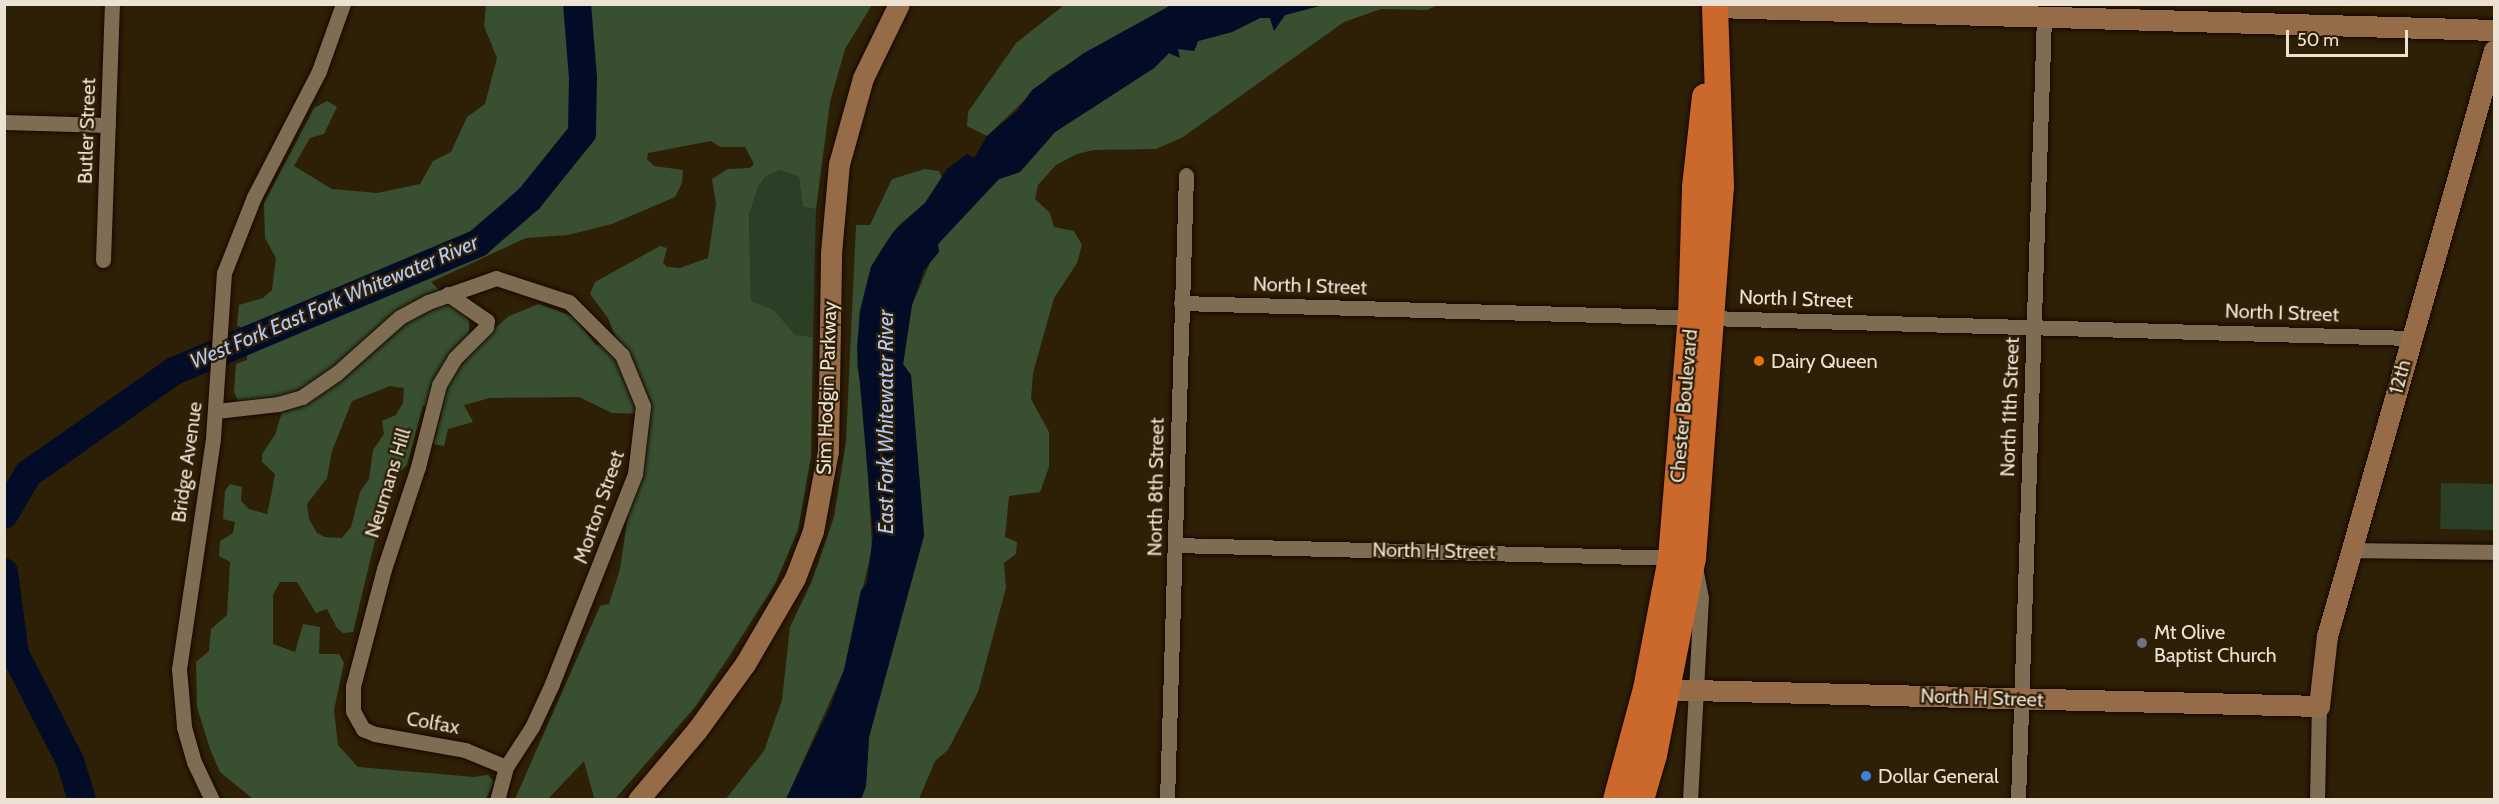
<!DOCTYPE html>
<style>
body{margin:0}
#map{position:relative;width:2499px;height:804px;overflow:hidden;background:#2e1f07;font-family:Cabin,sans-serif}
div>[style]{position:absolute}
.green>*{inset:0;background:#2b3e26;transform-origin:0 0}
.forest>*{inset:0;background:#385031}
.water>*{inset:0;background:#030c27}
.river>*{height:28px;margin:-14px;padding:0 14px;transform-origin:14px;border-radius:14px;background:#030c27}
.roads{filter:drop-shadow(0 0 2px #160800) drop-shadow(0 0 2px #160800)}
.street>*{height:15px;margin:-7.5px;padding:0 7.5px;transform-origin:7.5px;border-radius:7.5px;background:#7f6d53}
.secondary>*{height:21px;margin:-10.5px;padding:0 10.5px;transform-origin:10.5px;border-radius:10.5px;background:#966c48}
.highway>*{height:26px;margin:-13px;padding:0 13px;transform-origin:13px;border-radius:13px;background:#cb692d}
.dots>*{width:16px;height:16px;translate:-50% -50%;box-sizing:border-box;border:3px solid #2e1f07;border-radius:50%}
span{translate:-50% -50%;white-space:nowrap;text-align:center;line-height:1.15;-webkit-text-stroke:4.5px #2e1f07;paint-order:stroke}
.street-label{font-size:20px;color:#ece2d4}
.poi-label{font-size:20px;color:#ece2d4}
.left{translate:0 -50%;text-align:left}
.water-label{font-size:21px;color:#b2c9f8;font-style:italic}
.frame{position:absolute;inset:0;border:6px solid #ece2d4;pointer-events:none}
.scale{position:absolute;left:2286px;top:30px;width:122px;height:27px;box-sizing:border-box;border:3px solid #ece2d4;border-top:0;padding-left:8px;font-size:18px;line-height:21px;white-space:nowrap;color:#ece2d4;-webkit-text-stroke:4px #2e1f07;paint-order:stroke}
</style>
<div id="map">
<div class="green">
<i style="clip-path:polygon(780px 170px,799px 177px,803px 207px,816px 209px,813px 337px,795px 335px,774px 310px,751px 301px,749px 215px,758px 187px,766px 176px)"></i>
<i style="left:2441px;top:483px;width:53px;height:46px;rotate:1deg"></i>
</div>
<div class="forest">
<i style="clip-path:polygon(evenodd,486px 5px,872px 5px,845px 49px,830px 102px,816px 209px,803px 207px,799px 177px,780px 170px,766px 176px,758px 187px,749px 215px,751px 301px,774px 310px,795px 335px,813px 337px,811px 456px,798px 530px,775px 584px,728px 658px,695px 707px,615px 799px,594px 798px,584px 761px,548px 799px,515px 799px,600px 606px,609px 604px,620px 569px,643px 414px,612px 413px,579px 397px,490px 398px,464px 405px,473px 422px,448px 429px,444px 446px,433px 444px,441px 414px,423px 406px,407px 465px,389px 482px,353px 632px,343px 633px,337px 628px,327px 609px,316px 613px,297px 582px,280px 582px,273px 595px,273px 644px,295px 652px,303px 624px,320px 627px,319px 654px,339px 654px,344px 663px,334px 710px,338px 745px,358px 767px,474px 777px,488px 775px,494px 782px,486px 799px,253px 799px,220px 772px,210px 749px,197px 707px,196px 662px,209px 651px,211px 629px,227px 615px,230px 562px,219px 556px,220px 541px,233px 533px,235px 522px,223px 519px,225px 491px,230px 484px,242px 487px,241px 501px,249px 509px,267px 514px,272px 491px,275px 474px,262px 462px,262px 454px,275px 435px,282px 412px,243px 412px,234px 392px,236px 364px,247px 360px,247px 331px,237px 325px,239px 305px,263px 298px,272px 290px,276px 258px,265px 238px,264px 203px,314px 108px,327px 101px,337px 107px,324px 134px,310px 138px,294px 166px,332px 189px,377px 193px,420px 184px,433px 161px,451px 152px,467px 117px,485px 104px,497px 58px,484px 26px,486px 5px,711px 141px,720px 147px,745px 147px,754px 164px,750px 168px,728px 169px,712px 179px,716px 204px,708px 258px,680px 268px,667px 267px,663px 263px,667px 248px,660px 246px,595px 282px,590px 294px,608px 318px,617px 341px,596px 345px,574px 317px,539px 304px,509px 316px,483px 338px,469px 334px,469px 320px,431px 282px,526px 238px,568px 235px,612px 224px,675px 197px,682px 183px,683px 170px,654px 166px,647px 159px,648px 153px,711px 141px,486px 5px,390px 386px,404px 388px,403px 403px,396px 415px,382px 421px,384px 434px,373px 450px,369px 479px,360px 492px,351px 527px,342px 538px,325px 537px,317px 533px,309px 519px,307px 504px,327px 478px,332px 451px,352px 401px,390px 386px)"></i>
<i style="clip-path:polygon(1173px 5px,1052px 74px,987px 136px,967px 126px,968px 112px,1016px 43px,1063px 6px)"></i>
<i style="clip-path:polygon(1323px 5px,1438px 5px,1427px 10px,1381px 9px,1344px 22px,1183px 137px,1156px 149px,1093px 150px,1077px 154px,1056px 165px,1038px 185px,1035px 199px,1050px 213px,1054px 227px,1074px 231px,1082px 245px,1077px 263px,1054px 298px,1033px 373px,1031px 399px,1049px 432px,1049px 467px,1040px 492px,1009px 496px,1005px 537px,1017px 542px,1016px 554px,1004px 563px,1006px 588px,978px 692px,948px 750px,935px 761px,919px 799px,861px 800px,866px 786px,869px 737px,924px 536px,911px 376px,903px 364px,912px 305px,938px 244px,999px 179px,1020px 172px,1055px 132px,1154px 68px,1169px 53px,1174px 56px,1178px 49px,1196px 48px,1198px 41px,1232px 32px,1260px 18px,1270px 18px,1274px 30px,1285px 15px)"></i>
<i style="clip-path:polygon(925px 169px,939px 171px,942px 178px,925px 203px,899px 225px,883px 247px,871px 267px,860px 311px,857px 365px,864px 406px,872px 548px,844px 670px,786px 799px,725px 800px,764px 751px,782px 700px,790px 627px,812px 581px,834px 517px,846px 442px,856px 225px,870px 225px,892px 179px)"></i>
</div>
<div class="water">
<i style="clip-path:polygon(1173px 4px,1323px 5px,1285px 15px,1274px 31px,1270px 18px,1260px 18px,1232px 32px,1198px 41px,1194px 51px,1178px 49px,1180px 58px,1169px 53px,1154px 68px,1055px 132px,1020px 172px,999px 179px,938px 244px,939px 252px,924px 270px,912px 305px,903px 364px,911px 375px,924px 535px,869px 737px,866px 786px,861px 799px,786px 799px,831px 705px,844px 670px,861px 590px,867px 583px,873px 535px,857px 349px,860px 311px,871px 267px,893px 232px,925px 203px,947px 169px,967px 154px,974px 158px,987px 136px,1017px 111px,1032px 90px,1084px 53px)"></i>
</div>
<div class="river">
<i style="left:4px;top:515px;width:48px;rotate:-59.7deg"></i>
<i style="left:28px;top:474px;width:179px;rotate:-35.2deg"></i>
<i style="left:174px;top:371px;width:330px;rotate:-22.8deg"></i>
<i style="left:478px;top:243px;width:67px;rotate:-40.8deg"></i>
<i style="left:529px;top:199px;width:85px;rotate:-51.2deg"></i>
<i style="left:582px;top:133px;width:55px;rotate:-89deg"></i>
<i style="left:583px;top:78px;width:74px;rotate:-94.6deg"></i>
<i style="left:4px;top:572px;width:83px;rotate:82.4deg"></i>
<i style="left:15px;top:654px;width:120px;rotate:62.8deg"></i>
<i style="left:70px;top:761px;width:41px;rotate:72.9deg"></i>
</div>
<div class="roads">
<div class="street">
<i style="left:4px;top:122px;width:104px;rotate:1.7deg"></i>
<i style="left:103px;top:260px;width:256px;rotate:-88deg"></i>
<i style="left:448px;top:294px;width:47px;rotate:34.7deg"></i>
<i style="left:487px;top:321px;width:6px;rotate:99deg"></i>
<i style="left:486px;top:327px;width:44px;rotate:135deg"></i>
<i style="left:455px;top:358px;width:31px;rotate:121deg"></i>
<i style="left:439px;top:385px;width:85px;rotate:104.4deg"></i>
<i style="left:418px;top:467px;width:108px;rotate:108.4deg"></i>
<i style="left:384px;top:569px;width:121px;rotate:104.8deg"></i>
<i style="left:353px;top:686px;width:25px;rotate:90deg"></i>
<i style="left:353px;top:711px;width:21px;rotate:61deg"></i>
<i style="left:363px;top:729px;width:13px;rotate:23deg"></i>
<i style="left:375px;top:734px;width:91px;rotate:10.1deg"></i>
<i style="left:465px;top:750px;width:44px;rotate:22.5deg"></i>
<i style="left:1181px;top:303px;width:1229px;rotate:1.63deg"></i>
<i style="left:216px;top:411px;width:62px;rotate:-6.4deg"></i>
<i style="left:278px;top:404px;width:25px;rotate:-16deg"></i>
<i style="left:302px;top:397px;width:42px;rotate:-34.4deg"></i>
<i style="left:337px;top:373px;width:84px;rotate:-41.6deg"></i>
<i style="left:400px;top:317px;width:32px;rotate:-28deg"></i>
<i style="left:428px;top:302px;width:72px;rotate:-19.4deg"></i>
<i style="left:496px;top:278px;width:77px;rotate:18.2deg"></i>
<i style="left:569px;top:302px;width:75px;rotate:45deg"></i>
<i style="left:622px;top:355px;width:55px;rotate:67.6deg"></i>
<i style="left:643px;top:406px;width:68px;rotate:96.7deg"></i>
<i style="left:635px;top:474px;width:226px;rotate:111.6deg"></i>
<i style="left:552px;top:684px;width:47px;rotate:114.9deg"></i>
<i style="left:532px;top:727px;width:48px;rotate:123deg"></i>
<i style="left:506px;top:767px;width:34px;rotate:105deg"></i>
<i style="left:1175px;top:545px;width:502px;rotate:1.48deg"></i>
<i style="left:2354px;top:550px;width:140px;rotate:0.8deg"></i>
<i style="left:212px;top:800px;width:42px;rotate:-115.3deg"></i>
<i style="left:194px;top:762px;width:37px;rotate:-106deg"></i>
<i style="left:184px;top:726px;width:57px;rotate:-95deg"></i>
<i style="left:179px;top:669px;width:233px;rotate:-81.6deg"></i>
<i style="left:213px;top:438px;width:165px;rotate:-86.2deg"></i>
<i style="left:224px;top:273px;width:82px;rotate:-68.5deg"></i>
<i style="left:254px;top:197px;width:142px;rotate:-62.7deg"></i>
<i style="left:319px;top:71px;width:71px;rotate:-70.3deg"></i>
<i style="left:1167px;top:800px;width:625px;rotate:-88.26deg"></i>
<i style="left:1690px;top:800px;width:202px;rotate:-86.9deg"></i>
<i style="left:1701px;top:598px;width:26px;rotate:-101deg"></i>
<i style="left:2018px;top:800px;width:783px;rotate:-88.1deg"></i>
<i style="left:2317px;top:800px;width:94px;rotate:-88.8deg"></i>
</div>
<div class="secondary">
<i style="left:1715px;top:7px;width:779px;rotate:1.69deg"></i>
<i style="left:1653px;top:689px;width:666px;rotate:1.46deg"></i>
<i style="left:2319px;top:706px;width:70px;rotate:-83.5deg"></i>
<i style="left:2327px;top:636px;width:609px;rotate:-74.09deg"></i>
<i style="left:638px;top:800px;width:92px;rotate:-49.9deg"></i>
<i style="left:697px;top:730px;width:82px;rotate:-54deg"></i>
<i style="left:745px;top:664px;width:99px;rotate:-59.8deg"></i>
<i style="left:795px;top:578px;width:50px;rotate:-69deg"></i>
<i style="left:813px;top:531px;width:81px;rotate:-79.4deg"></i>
<i style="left:828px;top:451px;width:198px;rotate:-89.1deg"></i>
<i style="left:831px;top:253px;width:89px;rotate:-84.9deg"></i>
<i style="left:839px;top:164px;width:89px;rotate:-74.4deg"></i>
<i style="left:863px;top:78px;width:82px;rotate:-64.1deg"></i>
</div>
<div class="highway">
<i style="left:1616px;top:800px;width:115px;rotate:-74.9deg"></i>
<i style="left:1646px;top:689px;width:133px;rotate:-79.2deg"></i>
<i style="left:1671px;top:558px;width:242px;rotate:-85.3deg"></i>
<i style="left:1691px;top:317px;width:130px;rotate:-88.2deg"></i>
<i style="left:1695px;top:187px;width:91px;rotate:-83.7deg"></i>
<i style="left:1641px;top:800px;width:47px;rotate:-73.9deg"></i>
<i style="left:1654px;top:755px;width:201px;rotate:-78.8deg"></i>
<i style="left:1693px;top:558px;width:372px;rotate:-85.7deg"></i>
<i style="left:1721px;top:187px;width:183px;rotate:-91.9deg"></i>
</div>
</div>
<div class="dots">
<i style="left:1759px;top:361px;background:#e8710a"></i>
<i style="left:2142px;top:643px;background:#6b7280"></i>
<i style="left:1866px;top:776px;background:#3f7fe0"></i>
</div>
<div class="street-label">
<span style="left:87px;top:131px;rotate:-88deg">Butler Street</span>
<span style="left:1310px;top:286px;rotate:2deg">North I Street</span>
<span style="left:1796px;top:299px;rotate:2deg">North I Street</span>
<span style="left:2282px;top:313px;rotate:2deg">North I Street</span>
<span style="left:2400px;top:377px;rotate:-75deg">12th</span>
<span style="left:827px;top:388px;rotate:-88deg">Sim Hodgin Parkway</span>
<span style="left:1684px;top:406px;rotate:-85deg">Chester Boulevard</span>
<span style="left:2010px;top:407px;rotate:-88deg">North 11th Street</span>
<span style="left:187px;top:462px;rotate:-82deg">Bridge Avenue</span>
<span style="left:388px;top:483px;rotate:-73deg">Neumans Hill</span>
<span style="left:1156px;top:487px;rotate:-89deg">North 8th Street</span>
<span style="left:599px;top:507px;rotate:-71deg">Morton Street</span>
<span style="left:1434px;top:551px;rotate:1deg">North H Street</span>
<span style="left:1982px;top:698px;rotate:2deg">North H Street</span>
<span style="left:433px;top:723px;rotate:10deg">Colfax</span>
</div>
<div class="poi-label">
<span class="left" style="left:1771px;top:361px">Dairy Queen</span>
<span class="left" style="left:2154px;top:644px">Mt Olive<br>Baptist Church</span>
<span class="left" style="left:1878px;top:776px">Dollar General</span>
</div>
<div class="water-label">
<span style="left:334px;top:302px;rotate:-23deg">West Fork East Fork Whitewater River</span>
<span style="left:886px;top:422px;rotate:-90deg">East Fork Whitewater River</span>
</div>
<div class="frame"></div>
<div class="scale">50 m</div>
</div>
